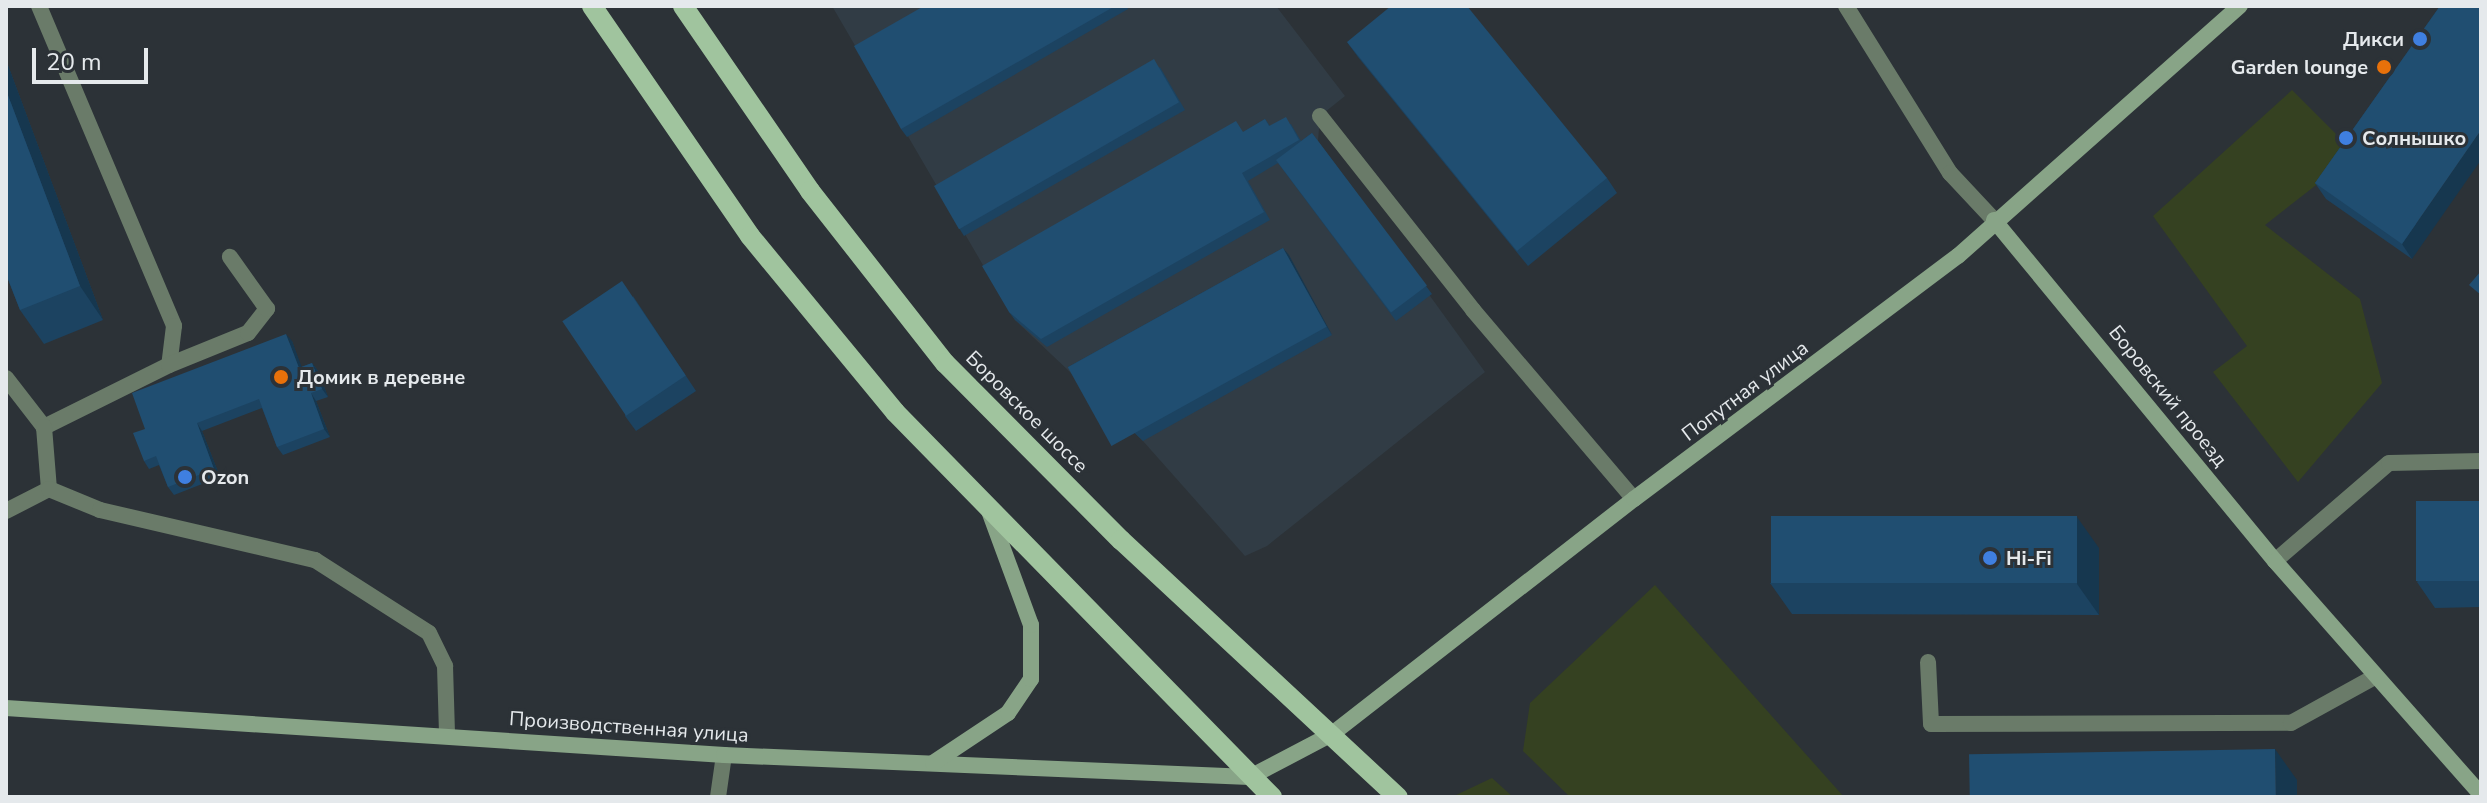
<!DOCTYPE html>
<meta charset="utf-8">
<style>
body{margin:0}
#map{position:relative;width:2487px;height:803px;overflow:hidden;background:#2c3237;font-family:"Nunito Sans",sans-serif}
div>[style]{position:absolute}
.built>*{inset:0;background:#313c45}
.green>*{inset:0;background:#354121}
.lane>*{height:16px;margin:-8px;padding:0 8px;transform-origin:8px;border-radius:8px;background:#6a7b69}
.street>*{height:16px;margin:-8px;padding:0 8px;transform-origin:8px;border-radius:8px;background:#6a7b69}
.secondary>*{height:16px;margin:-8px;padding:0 8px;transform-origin:8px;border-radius:8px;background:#88a487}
.primary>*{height:20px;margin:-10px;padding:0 10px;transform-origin:10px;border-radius:10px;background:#a0c49e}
.wall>*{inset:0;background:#1c4361}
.shaded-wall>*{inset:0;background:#16374f}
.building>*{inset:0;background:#204e71;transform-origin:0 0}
.dots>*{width:22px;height:22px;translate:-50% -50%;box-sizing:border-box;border:4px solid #2c3237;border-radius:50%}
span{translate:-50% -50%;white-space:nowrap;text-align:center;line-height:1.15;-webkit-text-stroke:6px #2c3237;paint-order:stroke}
.poi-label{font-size:20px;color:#e5e9ec;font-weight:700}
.right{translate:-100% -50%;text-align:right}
.left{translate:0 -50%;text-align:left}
.street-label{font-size:20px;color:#e5e9ec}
.frame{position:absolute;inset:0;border:8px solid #e5e9ec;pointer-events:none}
.scale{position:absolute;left:32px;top:48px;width:116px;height:36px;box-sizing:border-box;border:4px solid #e5e9ec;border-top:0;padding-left:10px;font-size:24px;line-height:28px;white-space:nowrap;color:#e5e9ec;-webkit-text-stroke:6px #2c3237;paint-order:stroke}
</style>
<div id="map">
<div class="built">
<i style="clip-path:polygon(832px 6px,1276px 6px,1345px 96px,1320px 116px,1318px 141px,1485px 372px,1267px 546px,1245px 556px,1143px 441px,1015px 320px)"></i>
</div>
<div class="green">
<i style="clip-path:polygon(2292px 90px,2356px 154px,2265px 225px,2360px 299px,2382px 383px,2298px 482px,2213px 372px,2247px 346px,2153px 216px)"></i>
<i style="clip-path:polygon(1655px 585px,1844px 797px,1570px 797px,1523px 751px,1530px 703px)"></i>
<i style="clip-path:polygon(1492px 778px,1513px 797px,1454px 796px)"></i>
</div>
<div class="lane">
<i style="left:39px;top:6px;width:347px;rotate:67.1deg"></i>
<i style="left:174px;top:326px;width:39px;rotate:97deg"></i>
<i style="left:169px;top:365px;width:140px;rotate:153.6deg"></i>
<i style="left:1320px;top:116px;width:247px;rotate:51.7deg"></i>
<i style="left:1473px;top:310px;width:248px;rotate:49.6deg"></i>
<i style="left:169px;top:365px;width:85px;rotate:-22.1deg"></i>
<i style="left:248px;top:333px;width:31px;rotate:-52deg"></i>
<i style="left:267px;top:309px;width:64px;rotate:-125.4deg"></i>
<i style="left:6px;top:378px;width:62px;rotate:52.2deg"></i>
<i style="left:44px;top:427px;width:62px;rotate:85.4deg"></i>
<i style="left:49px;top:489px;width:48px;rotate:152.9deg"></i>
<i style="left:49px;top:489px;width:55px;rotate:22.4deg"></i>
<i style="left:100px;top:510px;width:221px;rotate:13.1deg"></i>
<i style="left:315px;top:560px;width:135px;rotate:32.6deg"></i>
<i style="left:429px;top:633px;width:37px;rotate:64deg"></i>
<i style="left:445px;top:666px;width:69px;rotate:88.3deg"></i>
<i style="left:2275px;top:561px;width:150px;rotate:-40.7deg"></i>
<i style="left:2389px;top:463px;width:92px;rotate:-1.2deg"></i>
<i style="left:1928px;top:662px;width:62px;rotate:87.2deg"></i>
<i style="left:1931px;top:724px;width:360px;rotate:-0.2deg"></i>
<i style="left:2291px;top:723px;width:97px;rotate:-28.9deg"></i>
</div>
<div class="street">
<i style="left:1846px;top:6px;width:197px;rotate:58.1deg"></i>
<i style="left:1950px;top:173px;width:64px;rotate:46.9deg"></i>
<i style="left:718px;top:797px;width:42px;rotate:-81.9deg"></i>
</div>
<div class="secondary">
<i style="left:1994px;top:220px;width:442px;rotate:50.5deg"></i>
<i style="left:2275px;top:561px;width:312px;rotate:48.6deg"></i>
<i style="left:6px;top:708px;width:720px;rotate:3.75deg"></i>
<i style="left:724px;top:755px;width:526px;rotate:2.4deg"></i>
<i style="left:1250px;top:777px;width:93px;rotate:-27.7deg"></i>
<i style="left:1332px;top:734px;width:383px;rotate:-37.9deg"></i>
<i style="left:1634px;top:499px;width:405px;rotate:-36.9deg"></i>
<i style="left:1958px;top:256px;width:377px;rotate:-41.6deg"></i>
<i style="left:933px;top:763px;width:90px;rotate:-33.7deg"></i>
<i style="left:1008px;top:713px;width:41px;rotate:-55.9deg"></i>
<i style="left:1031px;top:679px;width:54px;rotate:-90deg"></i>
<i style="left:1031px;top:625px;width:125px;rotate:-110.2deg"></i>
</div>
<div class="primary">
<i style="left:592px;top:6px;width:279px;rotate:55.5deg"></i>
<i style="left:750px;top:236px;width:228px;rotate:50.5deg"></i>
<i style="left:895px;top:412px;width:539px;rotate:45.6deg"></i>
<i style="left:683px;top:6px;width:224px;rotate:55.5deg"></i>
<i style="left:810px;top:191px;width:219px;rotate:51.9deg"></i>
<i style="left:945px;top:363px;width:250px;rotate:45.2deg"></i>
<i style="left:1121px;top:540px;width:378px;rotate:42.9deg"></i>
</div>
<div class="wall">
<i style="clip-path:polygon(924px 6px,1127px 6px,1128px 9px,907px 137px,901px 129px)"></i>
<i style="clip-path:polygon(2440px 6px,2412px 259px,2326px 199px,2315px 183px)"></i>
<i style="clip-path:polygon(1347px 42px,1607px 178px,1617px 193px,1528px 266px,1358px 57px)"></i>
<i style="clip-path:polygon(6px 60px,103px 320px,44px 344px,20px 310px,6px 274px)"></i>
<i style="clip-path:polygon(1160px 67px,1185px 110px,964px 236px,959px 228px)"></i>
<i style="clip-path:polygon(1265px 119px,1270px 126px,1291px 124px,1301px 141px,1312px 133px,1432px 294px,1396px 321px,1278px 163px,1248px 181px,1270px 220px,1047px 347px,1015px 320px,1009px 312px,1243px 132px)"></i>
<i style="clip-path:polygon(1283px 248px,1332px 335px,1143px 441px,1074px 375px,1068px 367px)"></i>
<i style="clip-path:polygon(633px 296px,696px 391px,636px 431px,625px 416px)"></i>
<i style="clip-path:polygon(292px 341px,301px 367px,312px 363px,318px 371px,328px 397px,316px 401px,330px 437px,283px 455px,277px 447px,262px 408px,202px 431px,220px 477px,174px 495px,168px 487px,159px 465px,149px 469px,144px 461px,145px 429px)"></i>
<i style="clip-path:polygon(2481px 501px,2481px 607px,2435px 608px,2417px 582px)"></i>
<i style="clip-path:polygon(2099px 548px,2099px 615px,1792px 614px,1770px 583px)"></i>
</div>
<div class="shaded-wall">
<i style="clip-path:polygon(6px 60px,103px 320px,80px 286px,6px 90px)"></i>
<i style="clip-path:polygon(2481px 130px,2481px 160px,2412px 259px,2402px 244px)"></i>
<i style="clip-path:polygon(1283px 248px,1289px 255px,1332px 335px,1327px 327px)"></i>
<i style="clip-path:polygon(286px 334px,292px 341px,305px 376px,299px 368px)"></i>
<i style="clip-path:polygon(312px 363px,318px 371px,328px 397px,322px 389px)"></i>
<i style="clip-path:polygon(311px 393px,316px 401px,330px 437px,324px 429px)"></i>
<i style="clip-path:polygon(197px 423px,202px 431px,220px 477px,214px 469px)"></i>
<i style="clip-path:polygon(2077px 517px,2099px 548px,2099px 615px,2077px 584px)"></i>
<i style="clip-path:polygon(2275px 749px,2297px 780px,2297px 797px,2276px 797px)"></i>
</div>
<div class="building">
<i style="clip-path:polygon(924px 6px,1115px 6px,901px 129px,854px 46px)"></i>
<i style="clip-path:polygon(1391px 6px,1467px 6px,1607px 178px,1517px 251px,1347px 42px)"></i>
<i style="clip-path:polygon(2440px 6px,2481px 6px,2481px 130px,2402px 244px,2315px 183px)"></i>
<i style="left:1154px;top:59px;width:50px;height:254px;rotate:60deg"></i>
<i style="clip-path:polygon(6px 90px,80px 286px,20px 310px,6px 274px)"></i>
<i style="clip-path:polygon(1286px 117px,1299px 140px,1242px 173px,1264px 212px,1041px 339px,1009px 312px,982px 266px,1236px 121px,1243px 132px,1265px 119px,1269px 126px)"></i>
<i style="left:1312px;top:133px;width:191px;height:45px;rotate:53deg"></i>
<i style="left:1283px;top:248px;width:90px;height:246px;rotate:61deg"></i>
<i style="clip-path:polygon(2481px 271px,2481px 295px,2469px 285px)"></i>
<i style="left:622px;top:281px;width:114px;height:72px;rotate:56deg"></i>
<i style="clip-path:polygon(286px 334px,299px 368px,312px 363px,322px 389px,311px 393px,324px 429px,277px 447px,259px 399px,197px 423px,214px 469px,168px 487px,156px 456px,144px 461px,133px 433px,145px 429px,132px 393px)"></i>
<i style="left:2481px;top:501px;width:80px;height:65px;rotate:90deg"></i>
<i style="left:1771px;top:516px;width:306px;height:67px"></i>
<i style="left:2275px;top:749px;width:48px;height:306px;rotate:89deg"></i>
</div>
<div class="dots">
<i style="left:2420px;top:39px;background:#3f7fe0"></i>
<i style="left:2384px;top:67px;background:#e8710a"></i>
<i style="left:2346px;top:138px;background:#3f7fe0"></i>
<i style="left:281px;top:377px;background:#e8710a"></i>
<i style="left:185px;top:477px;background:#3f7fe0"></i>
<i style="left:1990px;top:558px;background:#3f7fe0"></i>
</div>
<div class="poi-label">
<span class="right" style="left:2404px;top:39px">Дикси</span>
<span class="right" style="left:2368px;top:67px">Garden lounge</span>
<span class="left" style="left:2362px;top:138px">Солнышко</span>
<span class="left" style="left:297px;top:377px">Домик в деревне</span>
<span class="left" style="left:201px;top:477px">Ozon</span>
<span class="left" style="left:2006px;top:558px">Hi-Fi</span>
</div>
<div class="street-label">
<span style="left:1745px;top:391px;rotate:-37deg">Попутная улица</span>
<span style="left:2168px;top:396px;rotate:51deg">Боровский проезд</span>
<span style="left:1027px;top:412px;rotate:45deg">Боровское шоссе</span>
<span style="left:629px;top:727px;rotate:4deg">Производственная улица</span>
</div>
<div class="frame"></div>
<div class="scale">20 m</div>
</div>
